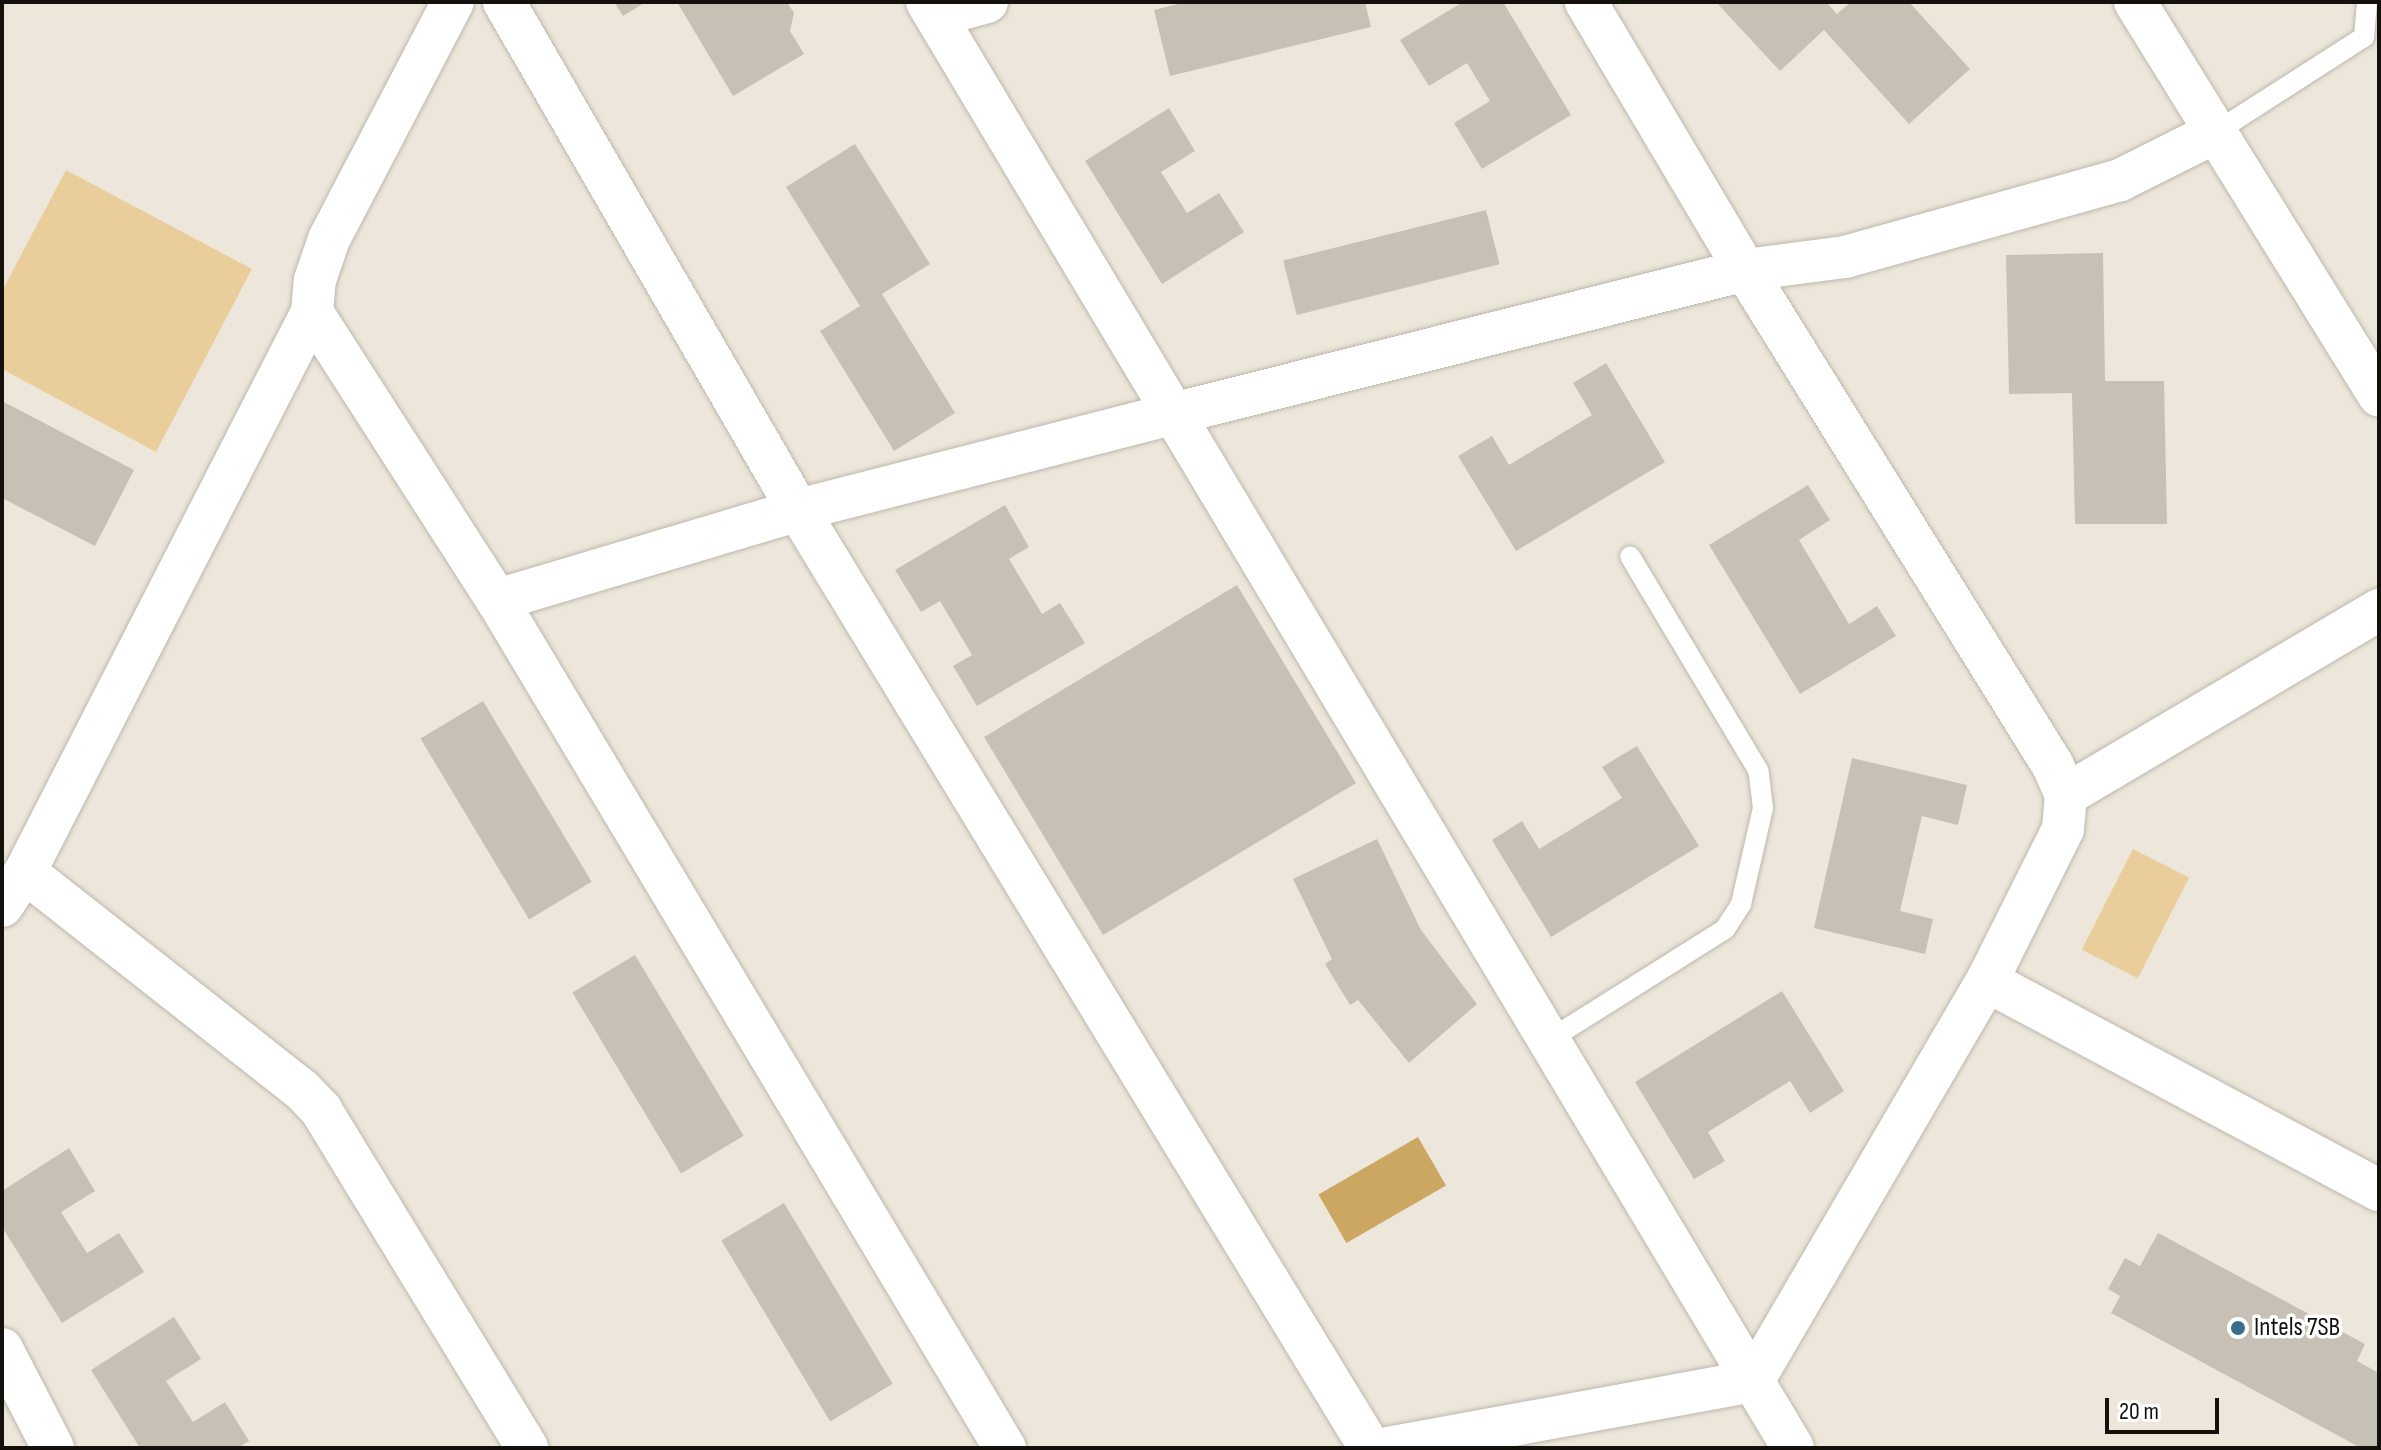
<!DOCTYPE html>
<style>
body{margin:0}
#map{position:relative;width:2381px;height:1450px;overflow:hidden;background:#ede7db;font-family:"Sofia Sans Condensed",sans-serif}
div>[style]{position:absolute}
.green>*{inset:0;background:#e9ce9c;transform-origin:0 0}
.water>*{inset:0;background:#cba762;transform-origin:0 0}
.building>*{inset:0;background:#c7c1b5;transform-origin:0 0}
.roads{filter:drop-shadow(0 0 2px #bdb7ac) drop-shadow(0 0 2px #bdb7ac)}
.service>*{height:20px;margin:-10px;padding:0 10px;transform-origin:10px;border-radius:10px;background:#fff}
.minor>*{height:42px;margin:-21px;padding:0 21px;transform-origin:21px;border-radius:21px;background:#fff}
.dots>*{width:22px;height:22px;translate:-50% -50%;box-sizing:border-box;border:4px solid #fff;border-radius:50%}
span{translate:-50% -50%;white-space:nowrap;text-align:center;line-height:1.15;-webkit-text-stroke:7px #fff;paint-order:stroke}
.poi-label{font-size:26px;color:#14110d}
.left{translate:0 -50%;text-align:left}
.frame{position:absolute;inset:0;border:4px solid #14110d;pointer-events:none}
.scale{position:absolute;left:2105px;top:1398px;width:114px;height:36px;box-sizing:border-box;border:4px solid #14110d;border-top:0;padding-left:10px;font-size:24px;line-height:28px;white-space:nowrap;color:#14110d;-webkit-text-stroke:6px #fff;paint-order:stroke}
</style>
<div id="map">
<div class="green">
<i style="clip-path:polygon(66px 170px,252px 269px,156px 452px,2px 369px,2px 291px)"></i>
<i style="left:2133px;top:849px;width:63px;height:113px;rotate:27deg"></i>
</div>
<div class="water">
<i style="left:1418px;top:1137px;width:56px;height:115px;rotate:60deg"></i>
</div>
<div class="building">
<i style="clip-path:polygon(614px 2px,646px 2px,623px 16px)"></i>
<i style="clip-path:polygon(677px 2px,787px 2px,794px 13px,790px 31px,804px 54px,733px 96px)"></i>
<i style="clip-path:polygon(1186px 2px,1365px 2px,1371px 27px,1170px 76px,1154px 10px)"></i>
<i style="clip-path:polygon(1463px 2px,1503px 2px,1571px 115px,1482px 169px,1454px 123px,1490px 101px,1467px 63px,1429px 86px,1400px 40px)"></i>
<i style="clip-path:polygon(1716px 2px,1826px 2px,1837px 14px,1851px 2px,1909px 2px,1970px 69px,1909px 124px,1824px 30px,1780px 71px)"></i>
<i style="clip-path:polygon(1169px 108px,1195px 151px,1161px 172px,1187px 213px,1219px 193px,1244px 232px,1162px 284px,1085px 161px)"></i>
<i style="clip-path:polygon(855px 144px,930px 264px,882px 294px,955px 413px,894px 451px,820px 331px,860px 306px,786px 187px)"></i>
<i style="left:1486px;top:210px;width:56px;height:209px;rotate:76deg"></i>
<i style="clip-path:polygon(2103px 253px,2105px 381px,2164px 381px,2167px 524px,2075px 524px,2072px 393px,2009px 394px,2006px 255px)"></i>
<i style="clip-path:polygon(1606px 363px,1665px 462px,1516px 551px,1458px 456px,1492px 436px,1509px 465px,1592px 415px,1573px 383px)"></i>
<i style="clip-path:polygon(2px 401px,134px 470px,95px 546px,2px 498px)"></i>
<i style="clip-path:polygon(1808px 485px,1830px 520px,1799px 540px,1849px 624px,1877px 606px,1896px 636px,1800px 694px,1709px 545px)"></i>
<i style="clip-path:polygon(1005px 505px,1029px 547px,1009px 559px,1042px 614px,1060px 603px,1085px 643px,977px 706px,953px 666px,972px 655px,940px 601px,921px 612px,895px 570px)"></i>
<i style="left:1237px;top:585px;width:231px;height:295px;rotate:59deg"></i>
<i style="left:483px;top:701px;width:211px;height:73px;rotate:59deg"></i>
<i style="clip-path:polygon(1637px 746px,1699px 846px,1551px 937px,1492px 840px,1522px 821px,1539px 849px,1622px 798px,1602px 767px)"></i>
<i style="clip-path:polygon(1852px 758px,1967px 785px,1958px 825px,1922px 816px,1900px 911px,1933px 919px,1925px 954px,1814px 928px)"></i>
<i style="clip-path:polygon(1377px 839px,1421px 930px,1477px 1004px,1409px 1063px,1358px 1000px,1350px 1005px,1325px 964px,1332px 959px,1293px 879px)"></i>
<i style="left:635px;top:955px;width:211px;height:73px;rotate:59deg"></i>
<i style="clip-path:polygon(1782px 991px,1844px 1091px,1810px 1113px,1790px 1081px,1708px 1132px,1725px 1161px,1694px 1179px,1635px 1082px)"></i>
<i style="clip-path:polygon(69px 1148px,95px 1191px,61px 1212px,87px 1253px,119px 1233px,144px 1272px,62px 1323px,2px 1227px,2px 1191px)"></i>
<i style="left:784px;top:1203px;width:211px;height:73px;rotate:59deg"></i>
<i style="clip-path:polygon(2158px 1233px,2365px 1344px,2357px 1361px,2379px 1373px,2379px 1448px,2361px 1448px,2111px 1313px,2120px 1296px,2108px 1289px,2125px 1258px,2140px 1266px)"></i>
<i style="clip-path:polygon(174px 1317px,201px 1359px,166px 1381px,193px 1422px,225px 1402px,249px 1441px,238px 1448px,140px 1448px,91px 1370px)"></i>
</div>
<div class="roads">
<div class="service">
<i style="left:2216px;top:132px;width:176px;rotate:-32.7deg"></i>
<i style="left:2364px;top:37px;width:35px;rotate:-85deg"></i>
<i style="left:1549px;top:1040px;width:208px;rotate:-32.2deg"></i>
<i style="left:1725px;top:929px;width:30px;rotate:-57deg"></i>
<i style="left:1741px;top:904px;width:98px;rotate:-77.1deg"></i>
<i style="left:1763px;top:808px;width:38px;rotate:-97deg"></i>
<i style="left:1758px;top:770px;width:249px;rotate:-120.9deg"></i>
</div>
<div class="minor">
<i style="left:504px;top:2px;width:587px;rotate:59.94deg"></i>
<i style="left:798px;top:510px;width:1099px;rotate:58.62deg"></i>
<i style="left:927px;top:2px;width:1685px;rotate:59.08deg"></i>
<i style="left:2135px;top:2px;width:463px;rotate:58.2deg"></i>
<i style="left:936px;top:16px;width:53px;rotate:-15.4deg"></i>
<i style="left:312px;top:312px;width:342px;rotate:57.3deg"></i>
<i style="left:497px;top:600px;width:989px;rotate:59.08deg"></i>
<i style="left:497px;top:600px;width:314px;rotate:-16.6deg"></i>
<i style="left:798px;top:510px;width:387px;rotate:-14.4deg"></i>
<i style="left:1173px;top:414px;width:590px;rotate:-14.13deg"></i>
<i style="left:1745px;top:270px;width:101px;rotate:-7.4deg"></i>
<i style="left:1845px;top:257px;width:286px;rotate:-15.6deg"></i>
<i style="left:2120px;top:180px;width:107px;rotate:-26.6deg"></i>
<i style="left:2066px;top:795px;width:364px;rotate:-30.6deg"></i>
<i style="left:25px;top:872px;width:352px;rotate:38.2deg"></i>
<i style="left:302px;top:1090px;width:28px;rotate:46deg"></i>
<i style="left:321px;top:1110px;width:396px;rotate:58.6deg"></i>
<i style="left:2px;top:906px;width:41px;rotate:-55.9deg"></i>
<i style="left:25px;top:872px;width:629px;rotate:-62.86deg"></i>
<i style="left:312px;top:312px;width:32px;rotate:-85deg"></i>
<i style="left:315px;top:280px;width:43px;rotate:-71.1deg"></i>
<i style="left:329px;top:239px;width:267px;rotate:-62.4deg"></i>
<i style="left:1987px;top:981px;width:444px;rotate:28.1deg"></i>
<i style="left:2px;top:1349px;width:111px;rotate:62.7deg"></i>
<i style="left:1388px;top:1448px;width:371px;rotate:-10.4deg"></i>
<i style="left:1753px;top:1381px;width:463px;rotate:-59.7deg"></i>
<i style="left:1987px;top:981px;width:170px;rotate:-63.4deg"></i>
<i style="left:2063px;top:829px;width:34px;rotate:-85deg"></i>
<i style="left:2066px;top:795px;width:34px;rotate:-114deg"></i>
<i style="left:2052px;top:764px;width:582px;rotate:-121.86deg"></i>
<i style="left:1745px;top:270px;width:312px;rotate:-120.7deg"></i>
</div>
</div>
<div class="dots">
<i style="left:2238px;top:1328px;background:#376e89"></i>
</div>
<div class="poi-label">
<span class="left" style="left:2254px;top:1328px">Intels 7SB</span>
</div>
<div class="frame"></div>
<div class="scale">20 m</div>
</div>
